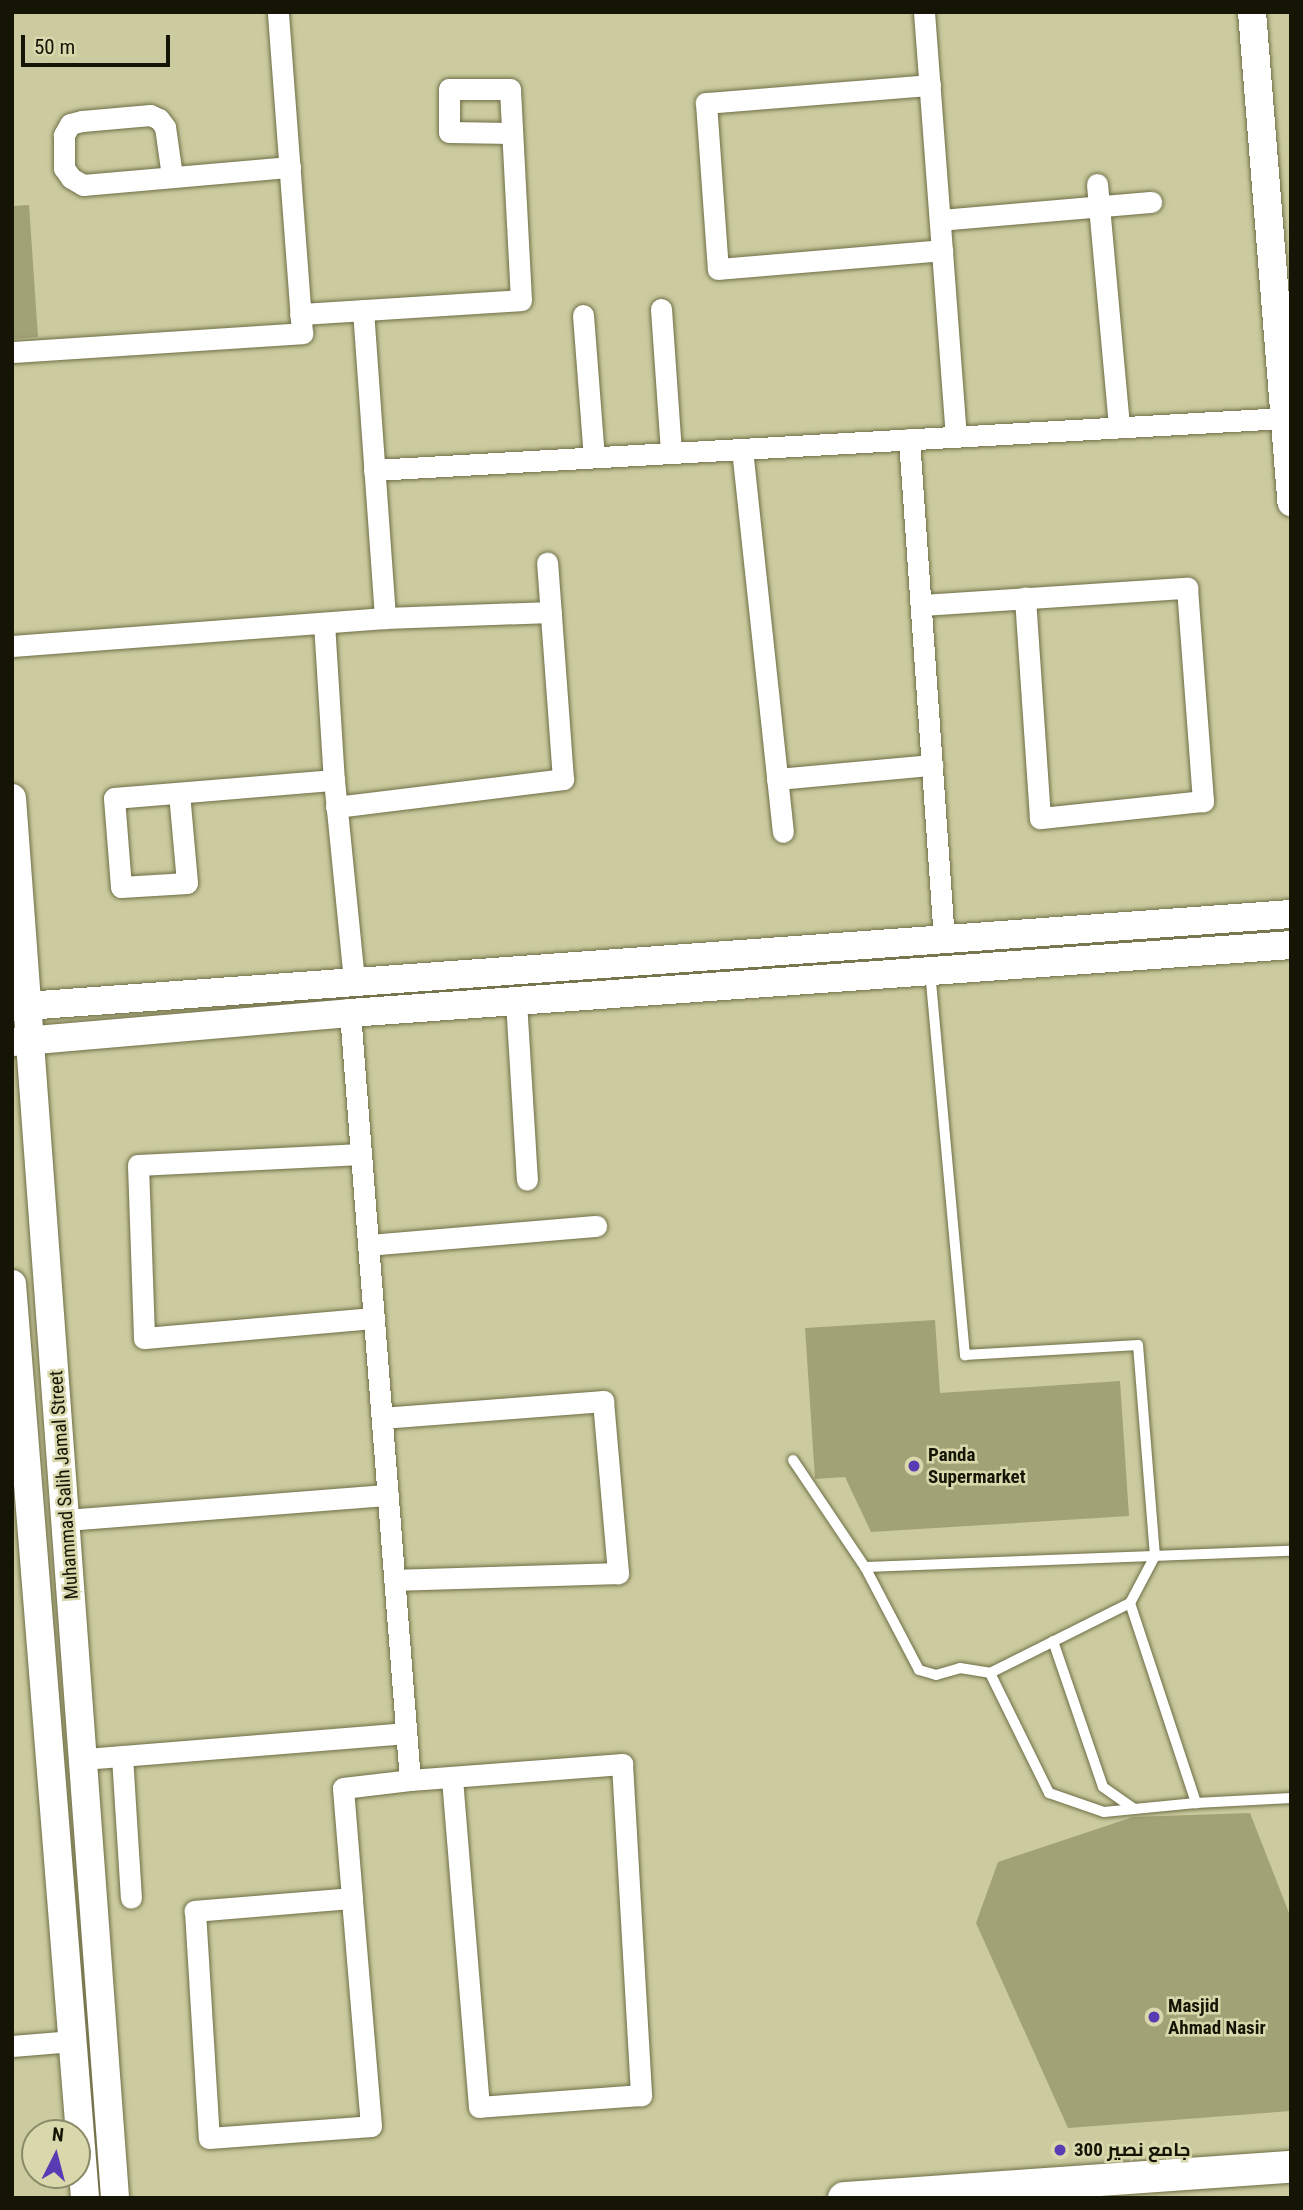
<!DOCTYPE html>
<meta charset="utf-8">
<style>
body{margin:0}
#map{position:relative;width:1303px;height:2210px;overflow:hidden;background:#cbcb9f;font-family:"Roboto Condensed",Cairo,sans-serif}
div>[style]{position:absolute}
.building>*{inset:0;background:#a2a277}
.roads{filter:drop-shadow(0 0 2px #6f6e46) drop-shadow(0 0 2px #6f6e46)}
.lane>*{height:10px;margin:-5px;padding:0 5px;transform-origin:5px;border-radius:5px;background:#fff}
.street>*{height:21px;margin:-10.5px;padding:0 10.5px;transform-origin:10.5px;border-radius:10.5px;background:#fff}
.secondary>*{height:28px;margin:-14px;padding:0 14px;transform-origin:14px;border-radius:14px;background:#fff}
.primary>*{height:32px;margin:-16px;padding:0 16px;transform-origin:16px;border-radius:16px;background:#fff}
.dots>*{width:19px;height:19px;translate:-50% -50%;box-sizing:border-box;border:4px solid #d8d8ac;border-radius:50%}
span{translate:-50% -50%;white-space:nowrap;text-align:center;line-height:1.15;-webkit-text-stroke:5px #d8d8ac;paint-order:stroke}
.poi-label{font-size:19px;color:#151505;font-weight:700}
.left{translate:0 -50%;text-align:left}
.street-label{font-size:19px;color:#151505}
.frame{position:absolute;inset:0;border:14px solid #151505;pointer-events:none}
.north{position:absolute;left:21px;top:2119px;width:70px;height:70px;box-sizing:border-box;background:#d8d8ac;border:2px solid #8a8a69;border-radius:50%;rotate:6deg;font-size:19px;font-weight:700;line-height:28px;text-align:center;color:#151505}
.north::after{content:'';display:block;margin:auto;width:24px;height:32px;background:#573cb4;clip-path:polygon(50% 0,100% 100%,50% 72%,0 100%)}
.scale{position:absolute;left:21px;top:35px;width:149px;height:32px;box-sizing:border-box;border:4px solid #151505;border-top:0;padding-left:9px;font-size:21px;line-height:24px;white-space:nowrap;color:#151505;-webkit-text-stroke:5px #d8d8ac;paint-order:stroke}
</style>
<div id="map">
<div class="building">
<i style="clip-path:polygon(29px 205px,38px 337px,12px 339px,12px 206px)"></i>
<i style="clip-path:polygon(935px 1320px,940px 1393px,1120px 1381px,1129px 1516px,871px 1532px,845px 1477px,815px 1479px,805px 1328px)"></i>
<i style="clip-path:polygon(1250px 1813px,1291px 1918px,1291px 2111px,1068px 2128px,976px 1923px,998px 1862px,1133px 1817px)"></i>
</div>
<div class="roads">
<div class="lane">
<i style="left:930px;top:971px;width:386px;rotate:84.8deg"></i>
<i style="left:965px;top:1355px;width:173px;rotate:-3.3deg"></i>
<i style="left:1138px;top:1345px;width:212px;rotate:85.4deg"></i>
<i style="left:1155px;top:1556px;width:53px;rotate:118deg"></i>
<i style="left:1130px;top:1603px;width:211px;rotate:71.7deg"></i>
<i style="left:1196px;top:1803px;width:95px;rotate:-3deg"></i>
<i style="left:793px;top:1460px;width:129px;rotate:56.1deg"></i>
<i style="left:865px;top:1567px;width:426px;rotate:-2.2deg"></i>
<i style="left:865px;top:1567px;width:116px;rotate:62.3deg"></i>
<i style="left:919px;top:1670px;width:18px;rotate:16deg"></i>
<i style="left:936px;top:1675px;width:25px;rotate:-16deg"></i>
<i style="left:960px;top:1668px;width:30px;rotate:9deg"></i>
<i style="left:1130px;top:1603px;width:157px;rotate:153.4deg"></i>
<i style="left:990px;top:1673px;width:134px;rotate:63.8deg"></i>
<i style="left:1049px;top:1793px;width:58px;rotate:19.1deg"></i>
<i style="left:1104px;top:1812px;width:92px;rotate:-5.6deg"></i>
<i style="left:1053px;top:1641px;width:154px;rotate:71.1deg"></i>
<i style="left:1103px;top:1787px;width:38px;rotate:35deg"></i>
</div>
<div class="street">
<i style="left:924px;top:12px;width:425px;rotate:85.7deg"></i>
<i style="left:930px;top:85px;width:225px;rotate:175.4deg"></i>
<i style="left:706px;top:103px;width:166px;rotate:85.9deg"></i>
<i style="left:718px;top:269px;width:225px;rotate:-4.8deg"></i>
<i style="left:172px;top:176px;width:49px;rotate:-98.1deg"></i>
<i style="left:165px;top:127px;width:10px;rotate:-127deg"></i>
<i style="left:159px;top:119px;width:10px;rotate:-156deg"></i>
<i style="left:150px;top:115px;width:68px;rotate:175deg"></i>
<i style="left:82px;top:121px;width:12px;rotate:166deg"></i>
<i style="left:70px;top:124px;width:13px;rotate:119deg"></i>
<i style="left:64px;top:135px;width:33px;rotate:90deg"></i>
<i style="left:64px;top:168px;width:12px;rotate:55deg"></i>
<i style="left:71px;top:178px;width:14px;rotate:30deg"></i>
<i style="left:83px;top:185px;width:208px;rotate:-5deg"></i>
<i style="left:1097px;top:184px;width:244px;rotate:84.8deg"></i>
<i style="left:940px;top:220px;width:212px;rotate:-4.9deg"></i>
<i style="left:661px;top:309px;width:143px;rotate:86deg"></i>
<i style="left:363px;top:310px;width:309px;rotate:85.9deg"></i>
<i style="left:300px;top:314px;width:221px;rotate:-3.6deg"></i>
<i style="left:521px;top:300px;width:211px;rotate:-93deg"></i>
<i style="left:510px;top:89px;width:61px;rotate:180deg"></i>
<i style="left:449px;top:89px;width:43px;rotate:90deg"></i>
<i style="left:449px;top:132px;width:63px;rotate:0.9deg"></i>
<i style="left:583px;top:315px;width:142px;rotate:85.6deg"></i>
<i style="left:12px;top:352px;width:291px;rotate:-3.7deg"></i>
<i style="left:302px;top:333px;width:322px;rotate:-94.3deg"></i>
<i style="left:909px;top:439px;width:501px;rotate:86deg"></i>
<i style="left:742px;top:449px;width:385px;rotate:83.9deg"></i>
<i style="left:374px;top:470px;width:911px;rotate:-3.27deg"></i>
<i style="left:921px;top:605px;width:267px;rotate:-3.7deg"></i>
<i style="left:1187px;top:588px;width:214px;rotate:85.7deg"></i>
<i style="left:1203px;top:801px;width:164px;rotate:174deg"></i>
<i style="left:1040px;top:818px;width:221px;rotate:-93.9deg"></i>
<i style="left:324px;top:623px;width:157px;rotate:86.4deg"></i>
<i style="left:334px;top:780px;width:203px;rotate:84.3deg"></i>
<i style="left:12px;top:646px;width:374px;rotate:-4.3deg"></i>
<i style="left:385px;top:618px;width:166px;rotate:-2.1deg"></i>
<i style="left:777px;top:779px;width:156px;rotate:-5.2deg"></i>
<i style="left:179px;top:793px;width:90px;rotate:84.9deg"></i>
<i style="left:187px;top:883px;width:66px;rotate:176.5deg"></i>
<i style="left:121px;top:887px;width:89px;rotate:-94.5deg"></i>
<i style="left:114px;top:798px;width:221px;rotate:-4.7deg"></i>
<i style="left:336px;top:807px;width:229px;rotate:-7deg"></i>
<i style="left:563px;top:779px;width:217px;rotate:-94.2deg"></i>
<i style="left:516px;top:1001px;width:179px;rotate:86.5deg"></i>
<i style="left:350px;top:1013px;width:769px;rotate:85.53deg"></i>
<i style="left:361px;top:1154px;width:223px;rotate:177.2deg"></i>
<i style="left:138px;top:1165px;width:173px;rotate:88deg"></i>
<i style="left:144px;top:1338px;width:231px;rotate:-5deg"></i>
<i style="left:368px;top:1245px;width:229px;rotate:-4.8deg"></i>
<i style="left:382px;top:1418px;width:222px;rotate:-4.4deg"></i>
<i style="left:603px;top:1401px;width:173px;rotate:85deg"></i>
<i style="left:618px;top:1573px;width:224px;rotate:178.2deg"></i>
<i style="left:67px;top:1520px;width:322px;rotate:-4.5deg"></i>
<i style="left:122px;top:1756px;width:142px;rotate:86.4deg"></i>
<i style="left:84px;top:1759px;width:323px;rotate:-4.6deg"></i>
<i style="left:352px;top:1898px;width:158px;rotate:175.3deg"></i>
<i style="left:195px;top:1911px;width:227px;rotate:86.5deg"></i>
<i style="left:209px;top:2138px;width:162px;rotate:-4.2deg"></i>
<i style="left:371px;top:2126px;width:229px;rotate:-94.8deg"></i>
<i style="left:352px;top:1898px;width:110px;rotate:-94.7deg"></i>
<i style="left:343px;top:1788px;width:67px;rotate:-6.8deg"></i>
<i style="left:410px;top:1780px;width:213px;rotate:-4.3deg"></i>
<i style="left:622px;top:1764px;width:332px;rotate:86.7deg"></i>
<i style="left:641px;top:2095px;width:162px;rotate:175.8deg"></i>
<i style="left:479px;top:2107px;width:331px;rotate:-94.7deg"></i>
<i style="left:12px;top:2046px;width:61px;rotate:-4.7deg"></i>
</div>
<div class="secondary">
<i style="left:1252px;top:12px;width:492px;rotate:85.4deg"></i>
<i style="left:12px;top:798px;width:1404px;rotate:85.79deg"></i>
<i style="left:12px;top:1007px;width:1282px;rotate:-4.16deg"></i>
<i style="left:12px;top:1042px;width:339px;rotate:-4.9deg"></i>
<i style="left:350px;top:1013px;width:943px;rotate:-4.13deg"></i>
<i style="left:12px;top:1284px;width:917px;rotate:85.43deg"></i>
</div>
<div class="primary">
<i style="left:844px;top:2198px;width:448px;rotate:-4deg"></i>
</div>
</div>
<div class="dots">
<i style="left:914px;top:1466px;background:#573cb4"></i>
<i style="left:1154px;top:2017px;background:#573cb4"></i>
<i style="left:1060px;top:2150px;background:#573cb4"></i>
</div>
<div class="poi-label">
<span class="left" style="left:928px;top:1466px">Panda<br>Supermarket</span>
<span class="left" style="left:1168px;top:2017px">Masjid<br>Ahmad Nasir</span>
<span class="left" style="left:1074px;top:2150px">جامع نصير 300</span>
</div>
<div class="street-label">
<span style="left:64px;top:1485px;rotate:-94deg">Muhammad Salih Jamal Street</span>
</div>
<div class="frame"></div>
<div class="north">N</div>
<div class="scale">50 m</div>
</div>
